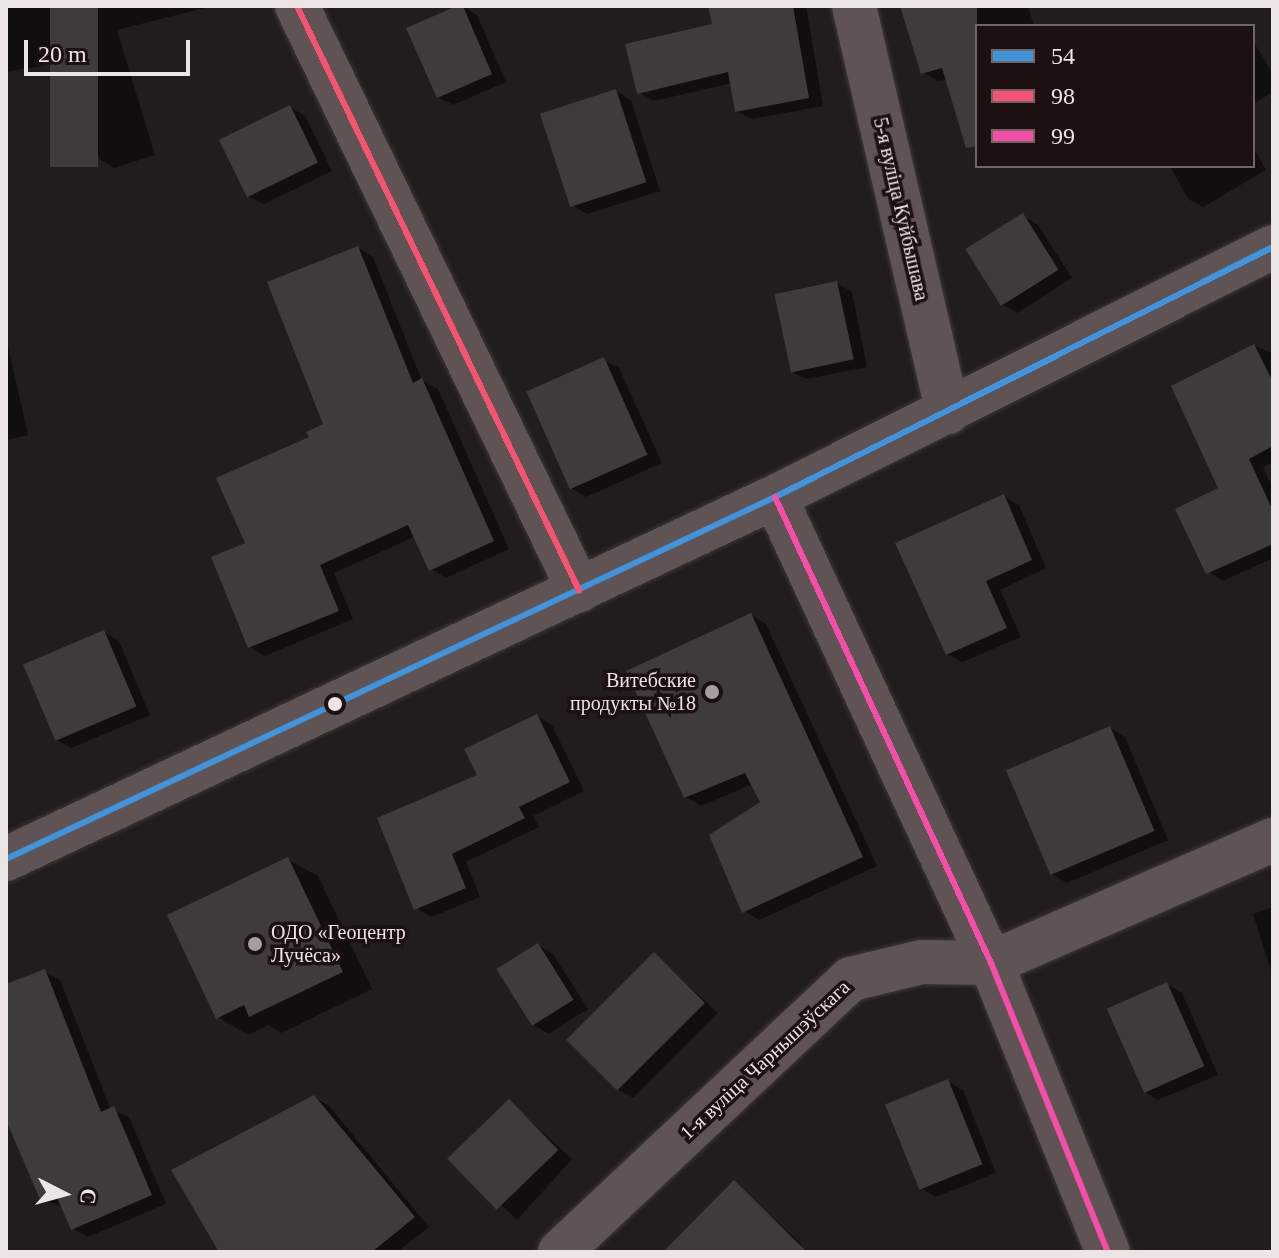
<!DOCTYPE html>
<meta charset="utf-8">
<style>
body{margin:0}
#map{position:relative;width:1279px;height:1258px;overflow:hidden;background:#221c1c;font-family:Georgia,serif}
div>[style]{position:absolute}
.shadow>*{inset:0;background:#0007;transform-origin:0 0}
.building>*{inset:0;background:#403b3b;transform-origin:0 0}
.roads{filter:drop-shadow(0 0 2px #3e3939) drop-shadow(0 0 2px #3e3939)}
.minor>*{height:44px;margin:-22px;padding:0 22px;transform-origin:22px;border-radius:22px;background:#605353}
.tertiary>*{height:44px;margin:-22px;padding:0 22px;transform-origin:22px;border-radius:22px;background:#605353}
.bus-1>*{height:6px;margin:-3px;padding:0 3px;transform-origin:3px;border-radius:3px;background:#4094de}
.bus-2>*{height:6px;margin:-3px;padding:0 3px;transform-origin:3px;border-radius:3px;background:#f65372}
.bus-3>*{height:6px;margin:-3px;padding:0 3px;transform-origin:3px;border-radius:3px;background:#f54da8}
.dots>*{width:22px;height:22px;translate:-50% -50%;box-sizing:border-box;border:4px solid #1c1010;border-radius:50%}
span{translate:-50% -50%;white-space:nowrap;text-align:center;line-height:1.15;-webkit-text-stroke:7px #1c1010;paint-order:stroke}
.street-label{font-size:20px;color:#ede4e4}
.poi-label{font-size:20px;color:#ede4e4}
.right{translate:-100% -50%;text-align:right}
.left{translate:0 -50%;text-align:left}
.frame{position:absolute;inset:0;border:8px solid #ede4e4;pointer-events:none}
.legend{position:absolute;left:975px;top:24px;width:280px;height:144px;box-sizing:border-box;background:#1c1010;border:2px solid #706565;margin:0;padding:10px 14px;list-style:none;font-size:24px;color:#ede4e4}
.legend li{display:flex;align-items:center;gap:16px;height:40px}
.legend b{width:40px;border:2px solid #706565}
.north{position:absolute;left:24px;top:1154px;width:80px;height:80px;-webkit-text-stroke:6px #1c1010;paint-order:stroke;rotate:96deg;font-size:22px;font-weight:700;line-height:32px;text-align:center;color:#ede4e4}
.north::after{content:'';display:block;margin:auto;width:28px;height:36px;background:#ede4e4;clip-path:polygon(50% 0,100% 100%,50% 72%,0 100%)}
.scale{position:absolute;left:24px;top:40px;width:166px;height:36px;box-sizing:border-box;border:4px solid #ede4e4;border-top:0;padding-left:10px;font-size:24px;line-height:28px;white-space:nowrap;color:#ede4e4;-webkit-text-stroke:6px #1c1010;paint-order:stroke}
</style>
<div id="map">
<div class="shadow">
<i style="clip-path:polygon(6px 6px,213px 6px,117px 30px,155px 155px,114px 168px,99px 159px,69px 61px,6px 72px)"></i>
<i style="clip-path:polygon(462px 6px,477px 15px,506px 82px,453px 105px,438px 97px)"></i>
<i style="clip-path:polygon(710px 6px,806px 6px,823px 106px,752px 119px,736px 111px,732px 83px,654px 101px,638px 92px,715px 26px)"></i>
<i style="clip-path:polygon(902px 6px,1028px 6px,1034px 26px,977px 26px,977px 71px,938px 81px,922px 72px)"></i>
<i style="clip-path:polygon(1253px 41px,1273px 74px,1273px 92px,1253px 104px)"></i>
<i style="clip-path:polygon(616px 91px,631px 100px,660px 191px,587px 214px,572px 205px)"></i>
<i style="clip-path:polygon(290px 107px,305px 116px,332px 171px,264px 204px,248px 196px)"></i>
<i style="clip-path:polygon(1253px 147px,1266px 170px,1203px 207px,1188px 199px,1170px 166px,1253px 166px)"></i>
<i style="clip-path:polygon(1023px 216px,1038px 225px,1072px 278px,1017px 313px,1002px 304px)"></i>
<i style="clip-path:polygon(358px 248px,373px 257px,422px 381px,438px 389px,509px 549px,446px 578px,431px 569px,416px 536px,334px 573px,353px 619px,265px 656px,250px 647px,247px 544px,311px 438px,326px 425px)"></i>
<i style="clip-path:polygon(837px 283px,852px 292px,867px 367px,806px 379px,791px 371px)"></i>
<i style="clip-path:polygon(6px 337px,28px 435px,6px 440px)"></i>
<i style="clip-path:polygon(1254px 346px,1273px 353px,1273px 462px,1263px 467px,1273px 489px,1273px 558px,1223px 581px,1208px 572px)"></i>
<i style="clip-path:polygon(604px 360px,619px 368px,662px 463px,586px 497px,571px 488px)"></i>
<i style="clip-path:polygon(1004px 496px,1019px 505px,1046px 568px,1000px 590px,1021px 637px,962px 662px,947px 654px)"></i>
<i style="clip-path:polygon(751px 615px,766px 624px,877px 866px,759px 920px,744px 911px,763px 803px,753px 784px,701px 806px,686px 797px)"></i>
<i style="clip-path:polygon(104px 632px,119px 641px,150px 715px,71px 748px,55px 739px)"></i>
<i style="clip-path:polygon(537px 716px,552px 725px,584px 791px,533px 816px,539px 827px,466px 862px,480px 897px,431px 917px,416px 908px,480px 776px)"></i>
<i style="clip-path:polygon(1110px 728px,1125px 737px,1168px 840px,1067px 883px,1051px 874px)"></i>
<i style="clip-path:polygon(287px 859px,318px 876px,372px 989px,281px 1033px,268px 1025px,248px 1035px,218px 1017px)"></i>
<i style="clip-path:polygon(1273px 907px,1273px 977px,1253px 914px)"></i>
<i style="clip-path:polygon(538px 945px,553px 954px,588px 1009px,549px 1034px,534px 1025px)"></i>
<i style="clip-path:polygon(654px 954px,718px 1013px,633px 1098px,618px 1089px)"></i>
<i style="clip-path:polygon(44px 971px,60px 980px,111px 1110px,129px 1117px,166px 1204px,88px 1237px,72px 1228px,63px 1207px,42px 1200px,10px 1125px,6px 1127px,6px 987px)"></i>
<i style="clip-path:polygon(1167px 984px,1182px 993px,1218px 1075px,1158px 1100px,1143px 1091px)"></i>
<i style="clip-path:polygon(948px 1082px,963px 1090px,996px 1173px,936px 1197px,921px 1188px)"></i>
<i style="clip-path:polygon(314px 1097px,329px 1106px,429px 1227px,397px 1252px,221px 1252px)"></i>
<i style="left:509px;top:1102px;width:85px;height:82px;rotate:42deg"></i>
<i style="clip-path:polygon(734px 1183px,802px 1244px,794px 1252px,666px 1252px)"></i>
</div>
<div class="building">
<i style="left:50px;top:6px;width:48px;height:161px"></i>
<i style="clip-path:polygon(457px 6px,463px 6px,492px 74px,437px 98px,406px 28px)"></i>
<i style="clip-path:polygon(708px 6px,793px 6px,809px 98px,735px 112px,728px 72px,637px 94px,625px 44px,712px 24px)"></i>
<i style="clip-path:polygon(900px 6px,977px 6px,977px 146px,966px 148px,942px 68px,921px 74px)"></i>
<i style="left:616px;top:89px;width:98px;height:80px;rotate:72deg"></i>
<i style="left:290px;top:105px;width:64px;height:79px;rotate:64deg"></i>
<i style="left:1023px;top:213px;width:67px;height:68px;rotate:58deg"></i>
<i style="clip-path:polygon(358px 246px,413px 383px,422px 378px,494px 541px,429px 571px,408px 525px,320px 565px,339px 611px,248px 648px,211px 557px,245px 543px,216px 478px,309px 437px,306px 432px,323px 424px,267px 282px)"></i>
<i style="left:837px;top:281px;width:80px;height:64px;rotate:78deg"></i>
<i style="clip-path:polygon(1254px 344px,1273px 382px,1273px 446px,1249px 459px,1273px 511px,1273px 544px,1206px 574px,1175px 509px,1218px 488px,1171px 386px)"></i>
<i style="left:604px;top:357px;width:107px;height:85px;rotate:66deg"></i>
<i style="clip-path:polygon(1004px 494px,1032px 560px,986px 581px,1007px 628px,946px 655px,895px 543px)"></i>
<i style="clip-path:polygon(751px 613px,863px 857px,742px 913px,709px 835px,760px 802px,745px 773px,684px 798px,626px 671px)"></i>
<i style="left:104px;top:630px;width:83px;height:88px;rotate:67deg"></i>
<i style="clip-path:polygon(537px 714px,570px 782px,519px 807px,525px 818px,452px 854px,466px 888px,414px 910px,377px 818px,477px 775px,464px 749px)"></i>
<i style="left:1110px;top:726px;width:114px;height:113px;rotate:67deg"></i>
<i style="clip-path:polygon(288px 857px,343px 972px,249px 1017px,244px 1005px,216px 1019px,167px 915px)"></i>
<i style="left:538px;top:943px;width:67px;height:49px;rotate:58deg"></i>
<i style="left:654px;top:952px;width:72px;height:124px;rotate:45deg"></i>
<i style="clip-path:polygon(45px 969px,101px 1112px,114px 1106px,152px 1195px,71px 1230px,56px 1195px,41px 1202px,6px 1120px,6px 984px)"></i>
<i style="left:1167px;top:982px;width:92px;height:66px;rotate:66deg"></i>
<i style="left:948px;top:1079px;width:92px;height:68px;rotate:68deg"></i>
<i style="clip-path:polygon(314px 1095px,415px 1217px,372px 1252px,219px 1252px,171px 1170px)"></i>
<i style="left:509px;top:1099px;width:71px;height:86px;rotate:46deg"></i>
<i style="clip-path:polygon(734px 1180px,807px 1252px,663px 1252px)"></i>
</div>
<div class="roads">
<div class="minor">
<i style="left:297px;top:6px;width:649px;rotate:64.23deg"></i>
<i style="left:854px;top:6px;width:417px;rotate:77deg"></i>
<i style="left:775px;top:497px;width:514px;rotate:65.13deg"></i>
<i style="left:991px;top:963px;width:312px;rotate:68deg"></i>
<i style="left:560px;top:1252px;width:399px;rotate:-43.2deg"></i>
<i style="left:851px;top:979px;width:73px;rotate:-13.5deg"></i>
<i style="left:922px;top:962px;width:69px;rotate:0.8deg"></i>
<i style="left:991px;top:963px;width:308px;rotate:-23.6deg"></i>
</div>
<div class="tertiary">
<i style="left:6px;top:859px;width:850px;rotate:-25.21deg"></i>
<i style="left:775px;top:497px;width:557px;rotate:-26.66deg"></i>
</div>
</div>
<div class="bus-1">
<i style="left:6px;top:859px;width:850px;rotate:-25.21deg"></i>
<i style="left:775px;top:497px;width:557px;rotate:-26.66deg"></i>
</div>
<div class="bus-2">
<i style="left:297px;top:6px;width:649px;rotate:64.23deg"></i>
</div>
<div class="bus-3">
<i style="left:775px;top:497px;width:514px;rotate:65.13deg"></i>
<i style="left:991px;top:963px;width:312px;rotate:68deg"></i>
</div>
<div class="dots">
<i style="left:712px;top:692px;background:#a69e9e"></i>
<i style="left:335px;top:704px;background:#ede4e4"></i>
<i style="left:255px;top:944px;background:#a69e9e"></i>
</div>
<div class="street-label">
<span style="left:901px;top:209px;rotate:77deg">5-я вуліца Куйбышава</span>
<span style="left:765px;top:1060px;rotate:-43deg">1-я вуліца Чарнышэўскага</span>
</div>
<div class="poi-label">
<span class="right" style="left:696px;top:692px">Витебские<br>продукты №18</span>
<span class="left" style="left:271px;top:944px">ОДО «Геоцентр<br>Лучёса»</span>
</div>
<div class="frame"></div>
<ul class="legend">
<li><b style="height:10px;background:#4094de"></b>54</li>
<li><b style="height:10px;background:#f65372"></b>98</li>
<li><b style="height:10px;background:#f54da8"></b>99</li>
</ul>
<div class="north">С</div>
<div class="scale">20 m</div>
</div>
